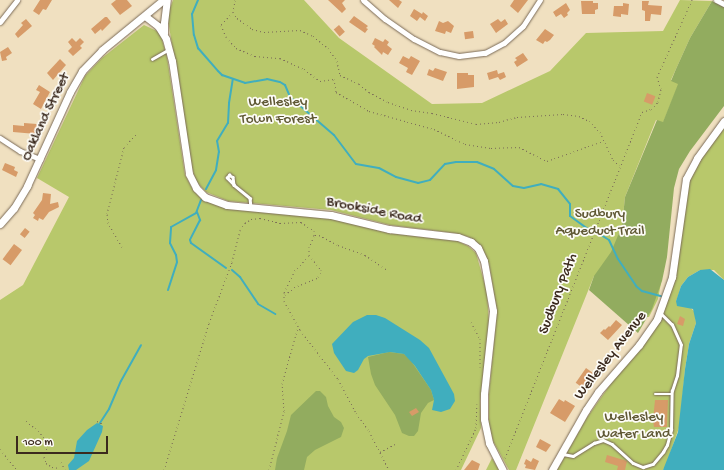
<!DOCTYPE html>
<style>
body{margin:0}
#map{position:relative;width:724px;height:470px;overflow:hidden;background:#f0e0c0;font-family:"Gochi Hand",sans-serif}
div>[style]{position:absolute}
.green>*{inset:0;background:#b8c86b}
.forest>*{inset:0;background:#92ac5f}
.water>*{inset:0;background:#40aebe}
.stream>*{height:2px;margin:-1px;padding:0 1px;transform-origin:1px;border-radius:1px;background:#40aebe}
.building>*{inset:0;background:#d79b68;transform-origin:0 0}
.path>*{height:1px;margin-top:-0.5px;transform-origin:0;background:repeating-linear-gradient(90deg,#7a6a57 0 1px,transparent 0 4px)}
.roads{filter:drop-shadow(0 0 1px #7a6a57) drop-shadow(0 0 1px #7a6a57)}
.lane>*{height:2.5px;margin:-1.25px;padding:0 1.25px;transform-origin:1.25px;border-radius:1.25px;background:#fff}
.street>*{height:5px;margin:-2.5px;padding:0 2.5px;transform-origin:2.5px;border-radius:2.5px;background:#fff}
.secondary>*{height:7px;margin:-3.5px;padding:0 3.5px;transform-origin:3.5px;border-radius:3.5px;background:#fff}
span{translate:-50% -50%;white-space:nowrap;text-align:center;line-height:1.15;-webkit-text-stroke:3.5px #fdfcf7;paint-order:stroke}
.park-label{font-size:15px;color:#605935}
.street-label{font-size:15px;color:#3b2a1e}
.scale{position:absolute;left:16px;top:436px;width:92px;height:18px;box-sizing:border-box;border:2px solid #3b2a1e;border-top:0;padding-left:5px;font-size:12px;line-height:14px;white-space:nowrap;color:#3b2a1e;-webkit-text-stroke:3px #fdfcf7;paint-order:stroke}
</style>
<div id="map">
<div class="green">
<i style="clip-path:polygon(173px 0,304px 0,339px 38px,432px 104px,482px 103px,550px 71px,586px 33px,663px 31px,680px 0,712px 1px,690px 38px,671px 80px,679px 83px,663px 123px,656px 120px,625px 197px,622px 226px,618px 236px,661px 283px,658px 299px,649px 317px,646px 317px,594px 276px,516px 470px,509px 470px,493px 441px,489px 425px,489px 394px,497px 311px,489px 264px,481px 246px,469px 237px,454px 233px,390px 225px,331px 210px,228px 201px,206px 192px,196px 181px,192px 168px,168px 20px,169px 11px)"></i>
<i style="clip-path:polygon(144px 25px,159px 32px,161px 36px,167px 57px,185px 175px,193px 190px,203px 200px,227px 209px,330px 218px,388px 233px,457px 241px,468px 246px,476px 253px,487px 292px,489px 324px,480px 401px,481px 428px,461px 470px,0 470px,0 300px,23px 285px,69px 197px,37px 178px,85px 76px,102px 58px)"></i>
<i style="clip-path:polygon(724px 122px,724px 280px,714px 270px,700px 270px,688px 277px,681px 286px,678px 296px,676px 301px,690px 307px,695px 312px,696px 323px,689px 344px,685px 369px,680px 425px,666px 465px,663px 470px,557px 470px,586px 419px,619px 372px,667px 298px,687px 176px)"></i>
<i style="clip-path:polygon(492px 458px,499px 470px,486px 470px)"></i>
</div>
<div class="forest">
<i style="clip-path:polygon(712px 1px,724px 7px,724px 106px,690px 151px,679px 169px,674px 188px,667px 257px,662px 281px,652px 309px,638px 333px,589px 290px,594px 276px,611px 252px,622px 226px,625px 197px,657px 120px,663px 122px,678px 84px,671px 81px,676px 69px,690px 38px)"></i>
<i style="clip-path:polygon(389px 352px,404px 354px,409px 358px,431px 390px,434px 400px,428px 403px,421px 413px,418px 431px,414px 436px,409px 436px,402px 433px,395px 415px,375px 385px,371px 374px,368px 357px)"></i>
<i style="clip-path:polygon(316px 391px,320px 391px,326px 397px,328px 406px,334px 417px,341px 422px,344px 428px,341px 437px,315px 450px,307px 457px,304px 470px,275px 470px,277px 458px,287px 431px,291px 415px)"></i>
</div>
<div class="water">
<i style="clip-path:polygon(710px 269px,724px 280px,724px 470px,663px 470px,678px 432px,685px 369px,689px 344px,696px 323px,693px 309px,677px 306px,676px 301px,681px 286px,688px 277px,700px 270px)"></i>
<i style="clip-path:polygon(367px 315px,376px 315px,385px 318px,420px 340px,429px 348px,454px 394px,455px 401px,450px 409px,441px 412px,432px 410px,434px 400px,431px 390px,415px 366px,404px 354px,390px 352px,368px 356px,364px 359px,358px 370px,354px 373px,346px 371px,334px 353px,332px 344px,353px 322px)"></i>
<i style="clip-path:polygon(97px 423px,103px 426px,102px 432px,89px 461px,76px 470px,69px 470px,68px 465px,74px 458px,77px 441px,87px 430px)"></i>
</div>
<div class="stream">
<i style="left:198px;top:0;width:15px;rotate:113deg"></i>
<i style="left:192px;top:14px;width:21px;rotate:85deg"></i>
<i style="left:194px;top:35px;width:14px;rotate:73deg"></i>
<i style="left:198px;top:48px;width:30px;rotate:49deg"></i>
<i style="left:218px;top:71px;width:6px;rotate:45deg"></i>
<i style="left:222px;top:75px;width:24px;rotate:19deg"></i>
<i style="left:245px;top:83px;width:22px;rotate:-10deg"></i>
<i style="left:267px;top:79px;width:13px;rotate:13deg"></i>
<i style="left:280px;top:82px;width:6px;rotate:31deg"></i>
<i style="left:285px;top:85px;width:13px;rotate:67deg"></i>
<i style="left:290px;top:97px;width:58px;rotate:40.8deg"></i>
<i style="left:334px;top:135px;width:36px;rotate:53deg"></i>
<i style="left:356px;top:164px;width:23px;rotate:10deg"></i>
<i style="left:379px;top:168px;width:19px;rotate:28deg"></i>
<i style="left:396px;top:177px;width:23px;rotate:15deg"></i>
<i style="left:418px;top:183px;width:12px;rotate:-14deg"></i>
<i style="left:430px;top:180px;width:22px;rotate:-47deg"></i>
<i style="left:445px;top:164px;width:11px;rotate:-10deg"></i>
<i style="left:456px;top:162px;width:21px"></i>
<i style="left:477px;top:162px;width:18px;rotate:22deg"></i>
<i style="left:494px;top:169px;width:25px;rotate:42deg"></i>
<i style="left:513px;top:186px;width:11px;rotate:10deg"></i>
<i style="left:524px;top:188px;width:17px;rotate:-13deg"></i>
<i style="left:541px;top:184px;width:18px;rotate:16deg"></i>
<i style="left:558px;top:189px;width:19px;rotate:51deg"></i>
<i style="left:570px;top:204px;width:12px;rotate:90deg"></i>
<i style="left:570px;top:216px;width:27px;rotate:36deg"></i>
<i style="left:206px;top:189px;width:21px;rotate:-62deg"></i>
<i style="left:216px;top:170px;width:18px;rotate:-81deg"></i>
<i style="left:219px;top:152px;width:11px;rotate:-100deg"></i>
<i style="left:217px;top:141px;width:21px;rotate:-59deg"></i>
<i style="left:228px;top:123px;width:20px;rotate:-87deg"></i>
<i style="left:229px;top:103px;width:24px;rotate:-81deg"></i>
<i style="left:197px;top:212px;width:9px;rotate:69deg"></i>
<i style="left:200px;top:220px;width:22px;rotate:117deg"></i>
<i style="left:190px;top:240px;width:3px;rotate:72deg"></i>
<i style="left:191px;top:243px;width:43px;rotate:35.5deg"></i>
<i style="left:601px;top:235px;width:9px;rotate:32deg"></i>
<i style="left:609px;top:240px;width:21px;rotate:65deg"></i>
<i style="left:618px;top:259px;width:32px;rotate:56deg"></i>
<i style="left:636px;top:286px;width:8px;rotate:40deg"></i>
<i style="left:642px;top:291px;width:20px;rotate:15deg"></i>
<i style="left:232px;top:270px;width:11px;rotate:41deg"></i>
<i style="left:240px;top:277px;width:32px;rotate:56deg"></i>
<i style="left:258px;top:304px;width:20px;rotate:30deg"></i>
<i style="left:168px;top:290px;width:29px;rotate:-72deg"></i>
<i style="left:177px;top:262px;width:7px;rotate:-98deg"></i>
<i style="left:176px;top:255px;width:13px;rotate:-117deg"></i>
<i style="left:170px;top:243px;width:16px;rotate:-86deg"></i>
<i style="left:171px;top:227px;width:29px;rotate:-29deg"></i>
<i style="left:196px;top:213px;width:14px;rotate:-69deg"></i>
<i style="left:98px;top:426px;width:20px;rotate:-57deg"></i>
<i style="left:109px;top:409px;width:30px;rotate:-67deg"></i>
<i style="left:121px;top:381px;width:41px;rotate:-60.9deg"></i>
</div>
<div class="building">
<i style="clip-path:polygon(40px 0,52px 0,46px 10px,43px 9px,39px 15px,33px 11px)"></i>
<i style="clip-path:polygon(116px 0,127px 0,132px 6px,120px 15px,111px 4px)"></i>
<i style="clip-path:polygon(328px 0,345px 0,342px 3px,346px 9px,342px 13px)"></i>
<i style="clip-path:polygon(389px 0,399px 0,402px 2px,398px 8px)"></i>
<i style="clip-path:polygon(514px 0,528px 0,518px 13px,510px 6px)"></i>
<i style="clip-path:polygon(581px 1px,593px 1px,593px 3px,598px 3px,598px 9px,595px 10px,595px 14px,582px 14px)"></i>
<i style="clip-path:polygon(642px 1px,649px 1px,648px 5px,662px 6px,661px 15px,651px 14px,650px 21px,645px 21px,645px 11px,642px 10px)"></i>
<i style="clip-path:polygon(566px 3px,570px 10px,567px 13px,568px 15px,564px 18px,561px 14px,556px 17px,553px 12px)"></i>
<i style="clip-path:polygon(623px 3px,629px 4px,628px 15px,621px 14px,621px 17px,613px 16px,614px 6px,623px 6px)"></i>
<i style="clip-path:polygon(414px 9px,422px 14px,423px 12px,428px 16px,425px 21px,420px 17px,417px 21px,410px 16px)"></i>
<i style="clip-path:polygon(354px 16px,368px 26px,366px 28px,368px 29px,365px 33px,349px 22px)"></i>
<i style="clip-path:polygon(105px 17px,107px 17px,111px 22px,102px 31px,101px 29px,95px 34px,91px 29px)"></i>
<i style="clip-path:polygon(26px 19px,32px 26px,18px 38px,15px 34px,23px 25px,21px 23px)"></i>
<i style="clip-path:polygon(498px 19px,501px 22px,505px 19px,508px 24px,496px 33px,490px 24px)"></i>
<i style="clip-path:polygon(439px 21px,443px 23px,448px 21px,454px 26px,451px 33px,446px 31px,445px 34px,435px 31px)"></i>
<i style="left:339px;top:25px;width:9px;height:7px;rotate:49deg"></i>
<i style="clip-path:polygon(545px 29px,554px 35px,550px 40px,547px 42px,545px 41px,543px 44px,536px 40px)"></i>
<i style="left:473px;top:31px;width:7px;height:9px;rotate:82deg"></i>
<i style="clip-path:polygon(72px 38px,76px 42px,80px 38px,84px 42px,80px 46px,82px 48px,73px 56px,68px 51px,72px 47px,68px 42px)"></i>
<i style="clip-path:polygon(375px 38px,383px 42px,385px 39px,389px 42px,387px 45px,392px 49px,388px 55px,383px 52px,382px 55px,374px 47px,375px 46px,372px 44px)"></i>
<i style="clip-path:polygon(8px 47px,12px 53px,6px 57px,7px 60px,2px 61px,0 52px)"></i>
<i style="clip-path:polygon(523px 53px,528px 60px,517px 67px,514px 62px,517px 60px,515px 58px)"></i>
<i style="clip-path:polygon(403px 56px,409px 59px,411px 56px,420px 61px,412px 75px,406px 72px,408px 68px,399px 63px)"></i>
<i style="clip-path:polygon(60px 59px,66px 65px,53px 80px,47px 73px)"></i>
<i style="clip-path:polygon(435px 68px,447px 72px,443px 81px,427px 75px,429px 69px,433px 71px)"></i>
<i style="clip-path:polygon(497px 70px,498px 74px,504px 72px,506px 77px,500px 80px,498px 77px,489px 80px,487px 73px)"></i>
<i style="clip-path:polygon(457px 73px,468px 73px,468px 75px,474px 75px,474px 87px,457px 89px)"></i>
<i style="clip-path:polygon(39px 85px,50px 92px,41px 109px,33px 104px,40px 92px,36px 90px)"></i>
<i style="left:647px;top:93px;width:9px;height:9px;rotate:21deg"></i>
<i style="clip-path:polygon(24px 123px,37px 124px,36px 134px,13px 132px,13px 125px,24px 126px)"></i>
<i style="clip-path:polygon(5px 163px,15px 167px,14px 170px,18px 172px,16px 177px,2px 170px)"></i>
<i style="clip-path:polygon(43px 193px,51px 194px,50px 204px,58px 202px,59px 207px,49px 212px,43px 220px,39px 218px,38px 221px,33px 218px,35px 215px,33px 213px,42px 200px)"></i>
<i style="left:25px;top:228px;width:6px;height:8px;rotate:39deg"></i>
<i style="left:14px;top:244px;width:10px;height:19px;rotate:37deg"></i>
<i style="clip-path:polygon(680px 316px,685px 319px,683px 326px,677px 324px)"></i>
<i style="clip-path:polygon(616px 320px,622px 325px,608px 340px,600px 333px,604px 329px,605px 330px,609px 326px,610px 327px)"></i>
<i style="left:586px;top:368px;width:12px;height:18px;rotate:35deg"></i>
<i style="clip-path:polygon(559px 399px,564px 402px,565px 400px,575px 406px,565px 422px,550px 413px)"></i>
<i style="clip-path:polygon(655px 400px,668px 400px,667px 427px,654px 427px,653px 420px)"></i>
<i style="clip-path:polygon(416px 408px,419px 412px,412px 416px,409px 412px)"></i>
<i style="clip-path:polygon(540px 439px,551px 445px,546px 452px,536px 447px)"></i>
<i style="clip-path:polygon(607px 455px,627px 461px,625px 470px,617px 470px,618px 466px,605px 462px)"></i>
<i style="clip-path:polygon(533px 458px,539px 461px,535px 470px,525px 468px,526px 465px,524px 464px,526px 459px,531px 462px)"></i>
<i style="clip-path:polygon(472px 460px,480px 464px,478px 470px,464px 470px)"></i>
</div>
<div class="path">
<i style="left:235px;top:0;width:12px;rotate:99deg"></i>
<i style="left:233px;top:12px;width:7px;rotate:56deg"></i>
<i style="left:237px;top:18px;width:19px;rotate:36deg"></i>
<i style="left:252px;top:29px;width:12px;rotate:14deg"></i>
<i style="left:264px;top:32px;width:36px;rotate:-3deg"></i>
<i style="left:300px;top:30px;width:14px;rotate:25deg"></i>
<i style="left:313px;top:36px;width:19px;rotate:39deg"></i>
<i style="left:328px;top:48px;width:16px;rotate:55deg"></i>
<i style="left:337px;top:61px;width:14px;rotate:78deg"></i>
<i style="left:340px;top:75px;width:21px;rotate:25deg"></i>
<i style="left:359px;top:84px;width:13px;rotate:39deg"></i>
<i style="left:369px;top:92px;width:21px;rotate:28deg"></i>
<i style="left:388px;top:102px;width:24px;rotate:19deg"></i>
<i style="left:411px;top:110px;width:21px;rotate:8deg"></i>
<i style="left:432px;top:113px;width:45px;rotate:14deg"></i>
<i style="left:476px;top:124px;width:23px;rotate:-5deg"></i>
<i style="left:499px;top:122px;width:19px;rotate:-16deg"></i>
<i style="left:517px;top:117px;width:46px;rotate:-3.7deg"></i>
<i style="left:563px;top:114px;width:16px;rotate:7deg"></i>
<i style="left:579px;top:116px;width:11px;rotate:27deg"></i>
<i style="left:589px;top:121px;width:16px;rotate:45deg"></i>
<i style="left:600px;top:132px;width:31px;rotate:65deg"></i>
<i style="left:613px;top:160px;width:8px;rotate:40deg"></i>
<i style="left:233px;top:12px;width:18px;rotate:133deg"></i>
<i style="left:221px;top:25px;width:13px;rotate:67deg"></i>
<i style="left:226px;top:37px;width:15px;rotate:48deg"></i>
<i style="left:236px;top:48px;width:21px;rotate:23deg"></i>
<i style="left:255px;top:56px;width:25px;rotate:5deg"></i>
<i style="left:280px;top:58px;width:26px;rotate:25deg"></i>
<i style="left:304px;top:69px;width:20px;rotate:37deg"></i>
<i style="left:320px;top:81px;width:14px;rotate:-8deg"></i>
<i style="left:334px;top:79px;width:13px;rotate:81deg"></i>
<i style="left:336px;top:92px;width:38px;rotate:30deg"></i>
<i style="left:369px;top:111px;width:67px;rotate:15.5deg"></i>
<i style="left:434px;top:129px;width:34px;rotate:26deg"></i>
<i style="left:465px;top:144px;width:26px;rotate:9deg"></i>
<i style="left:491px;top:148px;width:28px;rotate:-2deg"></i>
<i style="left:519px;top:147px;width:31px;rotate:27deg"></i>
<i style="left:547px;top:161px;width:59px;rotate:-19.7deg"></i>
<i style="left:315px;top:235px;width:4px"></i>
<i style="left:319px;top:235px;width:21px;rotate:28deg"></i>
<i style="left:338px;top:245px;width:29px;rotate:20deg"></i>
<i style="left:365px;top:255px;width:27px;rotate:34deg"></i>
<i style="left:122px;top:247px;width:28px;rotate:-120deg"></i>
<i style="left:108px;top:223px;width:9px;rotate:-96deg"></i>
<i style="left:107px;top:214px;width:69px;rotate:-75.8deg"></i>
<i style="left:124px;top:147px;width:18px;rotate:-47deg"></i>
<i style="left:309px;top:256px;width:20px;rotate:135deg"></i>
<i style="left:295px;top:270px;width:25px;rotate:116deg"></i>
<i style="left:284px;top:293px;width:8px;rotate:90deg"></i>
<i style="left:284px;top:301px;width:33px;rotate:61deg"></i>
<i style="left:300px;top:330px;width:62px;rotate:52.2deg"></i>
<i style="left:338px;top:379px;width:38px;rotate:62deg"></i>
<i style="left:356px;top:413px;width:22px;rotate:54deg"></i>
<i style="left:369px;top:431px;width:44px;rotate:62.9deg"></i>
<i style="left:471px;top:322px;width:19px;rotate:62deg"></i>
<i style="left:480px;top:339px;width:28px;rotate:90deg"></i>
<i style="left:26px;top:421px;width:11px;rotate:38deg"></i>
<i style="left:35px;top:428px;width:16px;rotate:45deg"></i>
<i style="left:46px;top:439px;width:6px;rotate:72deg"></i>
<i style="left:48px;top:445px;width:13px;rotate:108deg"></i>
<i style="left:44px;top:457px;width:6px;rotate:72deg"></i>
<i style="left:46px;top:463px;width:7px;rotate:34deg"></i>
<i style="left:52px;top:467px;width:8px;rotate:7deg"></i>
<i style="left:97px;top:421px;width:7px;rotate:27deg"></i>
<i style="left:0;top:449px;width:27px;rotate:51deg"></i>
<i style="left:380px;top:452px;width:19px;rotate:-28deg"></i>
<i style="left:505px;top:458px;width:372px;rotate:-68.4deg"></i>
<i style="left:642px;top:112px;width:9px;rotate:-18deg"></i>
<i style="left:651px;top:109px;width:10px;rotate:-45deg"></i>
<i style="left:658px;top:102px;width:13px;rotate:-77deg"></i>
<i style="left:661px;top:89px;width:13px;rotate:-108deg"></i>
<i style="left:657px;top:77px;width:85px;rotate:-65.6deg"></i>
<i style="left:61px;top:462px;width:9px;rotate:63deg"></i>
<i style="left:164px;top:470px;width:154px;rotate:-73deg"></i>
<i style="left:209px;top:323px;width:65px;rotate:-69.3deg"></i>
<i style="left:232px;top:262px;width:33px;rotate:-76deg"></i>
<i style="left:240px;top:230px;width:9px;rotate:-54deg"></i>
<i style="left:245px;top:223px;width:7px;rotate:-34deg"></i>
<i style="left:251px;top:219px;width:9px;rotate:-6deg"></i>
<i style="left:260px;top:218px;width:21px;rotate:14deg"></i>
<i style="left:280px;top:223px;width:21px;rotate:-3deg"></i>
<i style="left:301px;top:222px;width:16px;rotate:35deg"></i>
<i style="left:314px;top:231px;width:5px;rotate:90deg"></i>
<i style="left:314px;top:236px;width:12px;rotate:114deg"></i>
<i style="left:309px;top:247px;width:8px;rotate:90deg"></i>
<i style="left:309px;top:255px;width:19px;rotate:51deg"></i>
<i style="left:321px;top:270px;width:3px;rotate:90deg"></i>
<i style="left:321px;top:273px;width:6px;rotate:129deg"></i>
<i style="left:317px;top:278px;width:24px;rotate:158deg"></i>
<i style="left:295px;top:287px;width:15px;rotate:143deg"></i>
<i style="left:269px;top:470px;width:61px;rotate:-75.7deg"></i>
<i style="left:284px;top:411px;width:27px;rotate:-94deg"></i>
<i style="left:282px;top:384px;width:59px;rotate:-74.3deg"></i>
<i style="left:456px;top:470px;width:47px;rotate:-64.5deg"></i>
<i style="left:476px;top:428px;width:24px;rotate:-88deg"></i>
</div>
<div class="roads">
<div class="lane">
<i style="left:152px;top:59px;width:20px;rotate:-30deg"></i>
<i style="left:234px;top:185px;width:10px;rotate:-135deg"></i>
<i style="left:227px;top:178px;width:4px;rotate:-56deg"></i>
<i style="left:229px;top:175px;width:4px;rotate:27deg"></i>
<i style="left:233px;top:177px;width:8px;rotate:83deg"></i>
<i style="left:234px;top:185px;width:21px;rotate:39deg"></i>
<i style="left:250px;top:198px;width:9px;rotate:84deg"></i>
<i style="left:655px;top:394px;width:17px"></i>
<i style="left:563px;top:454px;width:10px;rotate:11deg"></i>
<i style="left:573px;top:456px;width:25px;rotate:-32deg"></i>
<i style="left:594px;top:443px;width:9px;rotate:-18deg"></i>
<i style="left:603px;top:440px;width:10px;rotate:24deg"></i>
<i style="left:612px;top:444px;width:28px;rotate:42deg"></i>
<i style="left:633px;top:463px;width:11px;rotate:22deg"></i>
<i style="left:643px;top:467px;width:10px;rotate:-17deg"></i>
<i style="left:653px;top:464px;width:16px;rotate:-50deg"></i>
<i style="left:663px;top:452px;width:8px;rotate:-60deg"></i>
<i style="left:667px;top:445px;width:16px;rotate:-75deg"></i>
<i style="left:671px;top:430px;width:39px;rotate:-89deg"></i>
<i style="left:672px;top:391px;width:16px;rotate:-72deg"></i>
<i style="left:677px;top:376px;width:31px;rotate:-83deg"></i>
<i style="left:681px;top:345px;width:22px;rotate:-114deg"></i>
<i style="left:672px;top:325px;width:17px;rotate:-135deg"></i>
</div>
<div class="street">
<i style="left:363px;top:0;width:29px;rotate:41deg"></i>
<i style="left:385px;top:19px;width:35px;rotate:35deg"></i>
<i style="left:414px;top:39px;width:29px;rotate:27deg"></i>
<i style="left:440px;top:52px;width:19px;rotate:12deg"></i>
<i style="left:459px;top:56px;width:26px;rotate:-7deg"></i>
<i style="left:485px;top:53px;width:21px;rotate:-28deg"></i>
<i style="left:504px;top:43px;width:25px;rotate:-42deg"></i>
<i style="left:523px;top:26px;width:31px;rotate:-57deg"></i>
<i style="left:716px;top:0;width:9px;rotate:27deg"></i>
<i style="left:0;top:22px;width:28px;rotate:-52deg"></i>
<i style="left:0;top:138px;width:24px;rotate:33deg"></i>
<i style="left:20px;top:151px;width:22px;rotate:22deg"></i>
</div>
<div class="secondary">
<i style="left:145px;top:16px;width:16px;rotate:38deg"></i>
<i style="left:158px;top:26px;width:15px;rotate:58deg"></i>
<i style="left:166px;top:39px;width:23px;rotate:75deg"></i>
<i style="left:172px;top:61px;width:114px;rotate:81.4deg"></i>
<i style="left:189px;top:174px;width:16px;rotate:63deg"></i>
<i style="left:196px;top:188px;width:13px;rotate:45deg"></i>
<i style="left:205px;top:197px;width:23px;rotate:20deg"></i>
<i style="left:227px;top:205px;width:104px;rotate:5.5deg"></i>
<i style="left:331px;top:215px;width:60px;rotate:13.6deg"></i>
<i style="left:389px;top:229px;width:69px;rotate:6.6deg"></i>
<i style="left:458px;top:237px;width:14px;rotate:21deg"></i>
<i style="left:471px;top:242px;width:9px;rotate:41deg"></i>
<i style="left:478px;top:248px;width:14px;rotate:65deg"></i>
<i style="left:484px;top:261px;width:51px;rotate:79.8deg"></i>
<i style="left:493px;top:311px;width:83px;rotate:96.2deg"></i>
<i style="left:484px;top:394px;width:25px;rotate:90deg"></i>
<i style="left:484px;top:419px;width:25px;rotate:78deg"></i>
<i style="left:489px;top:443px;width:30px;rotate:63deg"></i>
<i style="left:164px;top:33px;width:10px;rotate:-90deg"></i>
<i style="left:164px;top:23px;width:23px;rotate:-83deg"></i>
<i style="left:0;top:224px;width:21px;rotate:-49deg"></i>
<i style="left:14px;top:208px;width:26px;rotate:-59deg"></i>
<i style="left:27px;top:186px;width:103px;rotate:-65.4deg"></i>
<i style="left:70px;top:92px;width:24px;rotate:-60deg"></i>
<i style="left:82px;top:71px;width:29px;rotate:-46deg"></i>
<i style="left:102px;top:50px;width:79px;rotate:-39.3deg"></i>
<i style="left:552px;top:470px;width:69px;rotate:-60.5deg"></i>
<i style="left:586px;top:410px;width:22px;rotate:-56deg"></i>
<i style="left:598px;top:392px;width:62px;rotate:-48.9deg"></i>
<i style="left:639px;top:345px;width:32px;rotate:-55deg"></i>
<i style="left:657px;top:319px;width:45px;rotate:-70.3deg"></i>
<i style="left:672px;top:277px;width:99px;rotate:-81.9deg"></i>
<i style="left:686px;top:179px;width:24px;rotate:-62deg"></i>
<i style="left:697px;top:158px;width:46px;rotate:-53.9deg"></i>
</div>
</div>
<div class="park-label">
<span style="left:278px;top:111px">Wellesley<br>Town Forest</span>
<span style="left:600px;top:223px">Sudbury<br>Aqueduct Trail</span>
<span style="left:634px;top:426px">Wellesley<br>Water Land</span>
</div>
<div class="street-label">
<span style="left:46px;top:117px;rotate:-65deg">Oakland Street</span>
<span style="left:374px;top:211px;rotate:11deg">Brookside Road</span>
<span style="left:559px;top:294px;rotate:-69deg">Sudbury Path</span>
<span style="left:611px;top:356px;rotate:-52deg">Wellesley Avenue</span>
</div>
<div class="scale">100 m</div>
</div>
